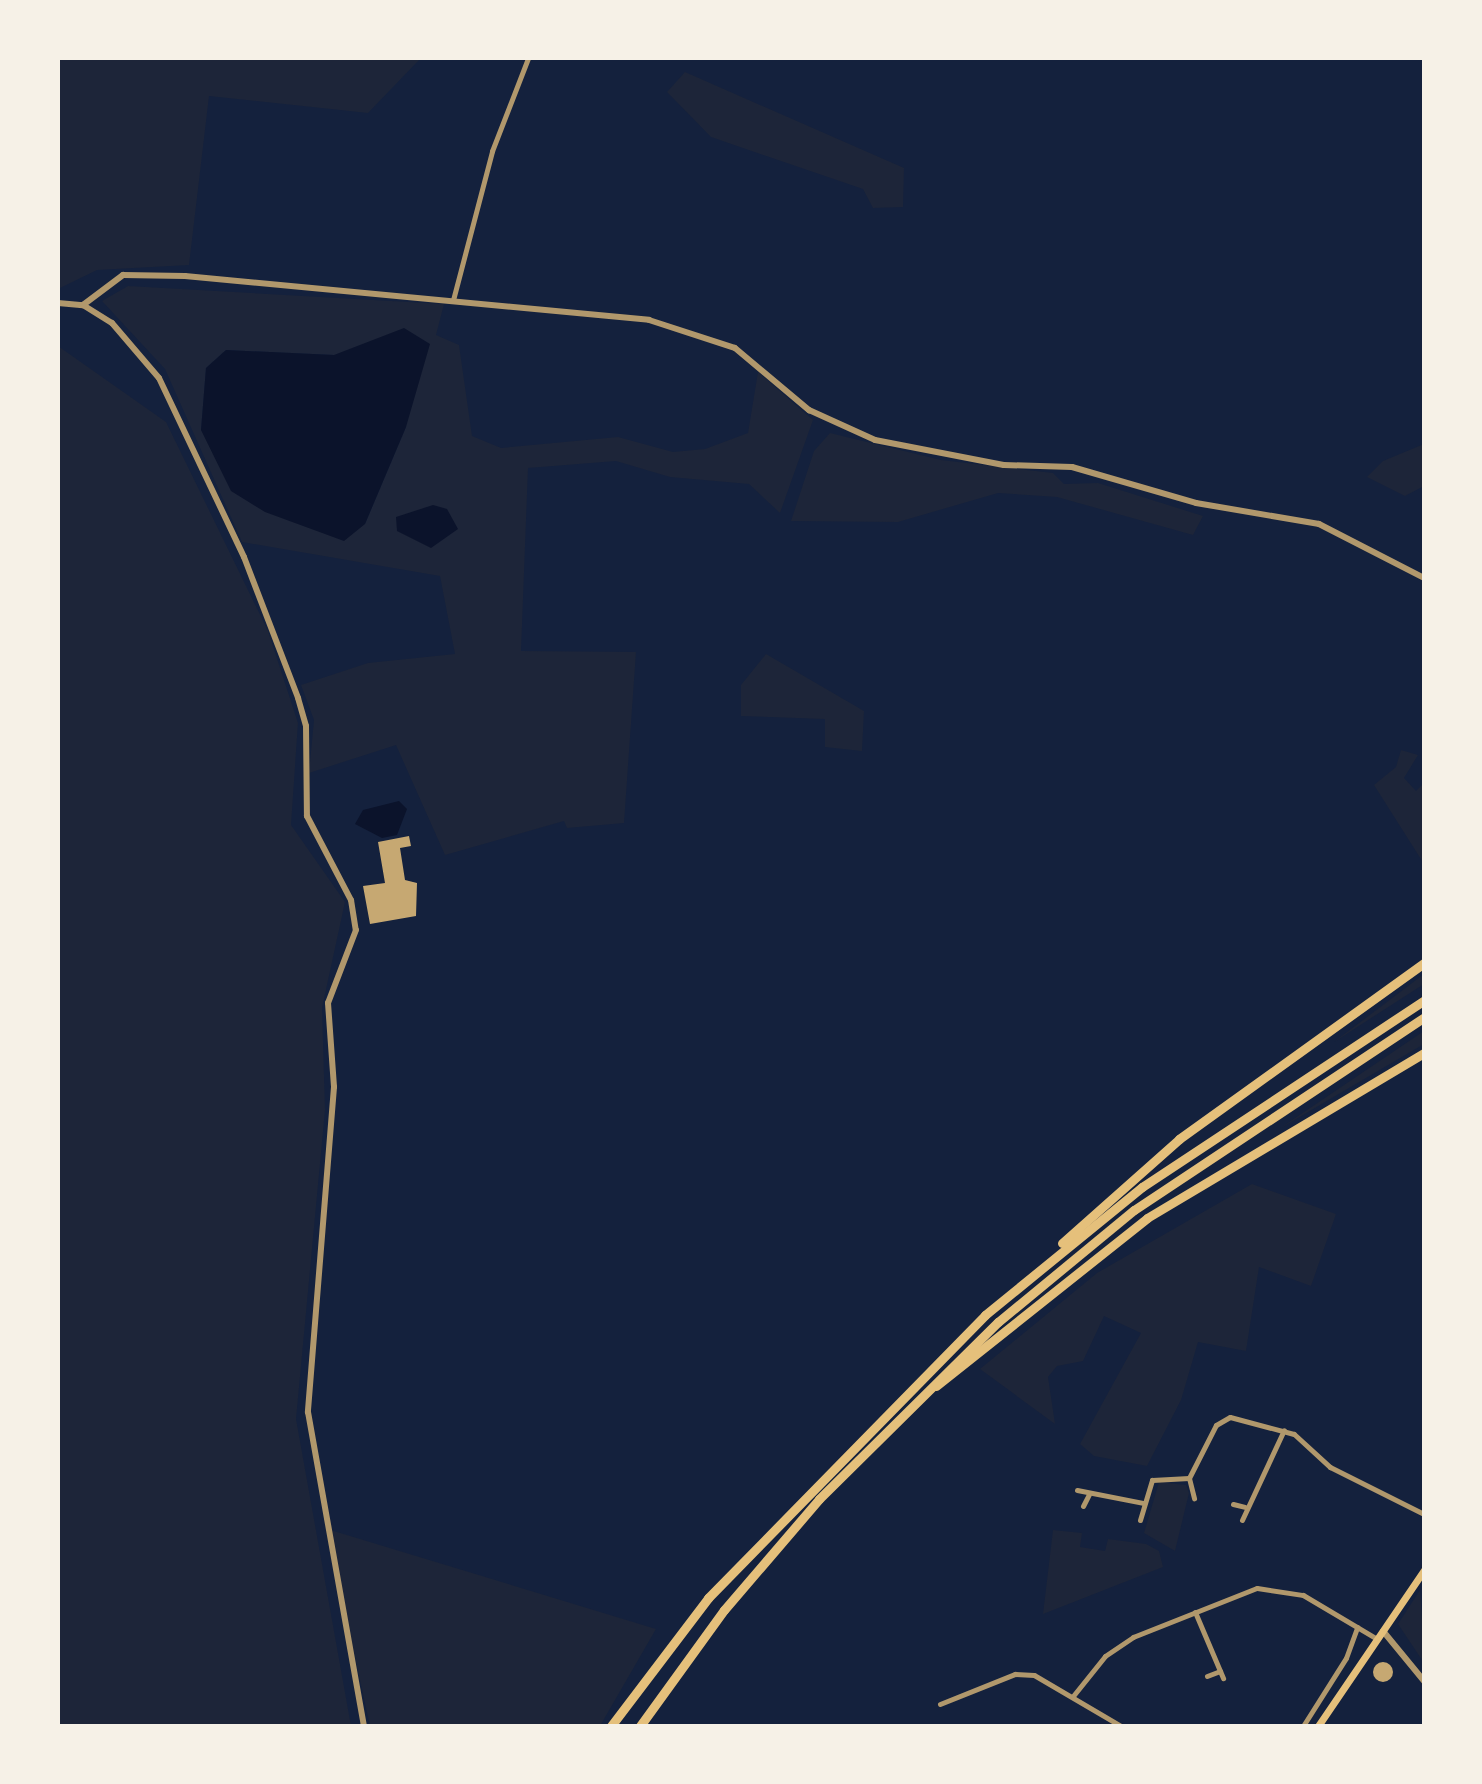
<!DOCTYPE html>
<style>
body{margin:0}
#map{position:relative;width:1482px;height:1784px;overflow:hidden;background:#14213d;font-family:Raleway,sans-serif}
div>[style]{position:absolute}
.green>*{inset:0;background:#1d2539}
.water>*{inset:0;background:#0b132b}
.building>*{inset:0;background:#c6a872}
.round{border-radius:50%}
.minor>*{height:5px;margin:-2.5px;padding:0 2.5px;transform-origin:2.5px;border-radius:2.5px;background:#b1986c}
.tertiary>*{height:6px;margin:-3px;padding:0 3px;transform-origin:3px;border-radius:3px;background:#b1986c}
.secondary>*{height:7px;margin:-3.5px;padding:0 3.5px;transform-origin:3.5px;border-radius:3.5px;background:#e5c07b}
.motorway>*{height:9px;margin:-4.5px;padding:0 4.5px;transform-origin:4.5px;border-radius:4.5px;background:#e5c07b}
span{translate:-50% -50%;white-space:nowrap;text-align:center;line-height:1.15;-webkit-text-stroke:6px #f6f1e7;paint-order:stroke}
.frame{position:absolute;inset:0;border:60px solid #f6f1e7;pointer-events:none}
</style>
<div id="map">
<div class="green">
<i style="clip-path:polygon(58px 58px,421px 58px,368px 113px,209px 96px,189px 265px,97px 270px,58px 289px)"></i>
<i style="clip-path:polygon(685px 72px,904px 168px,903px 207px,873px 208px,863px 189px,711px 137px,667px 92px)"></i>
<i style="clip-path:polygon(evenodd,128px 286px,444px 304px,436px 335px,459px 345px,472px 436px,501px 448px,618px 437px,673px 452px,705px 449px,748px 433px,758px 372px,813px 420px,780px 513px,749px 484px,670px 477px,616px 461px,528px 468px,521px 651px,636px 652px,624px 823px,567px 828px,564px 821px,445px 855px,396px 745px,309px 773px,314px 720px,301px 685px,368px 663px,455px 654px,440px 576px,242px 542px,165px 369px,102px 301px,128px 286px,226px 350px,334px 355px,406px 427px,365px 524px,201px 430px,206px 368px,226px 350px)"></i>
<i style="clip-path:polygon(58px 346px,166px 422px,268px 631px,298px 723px,291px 825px,345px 902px,322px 1008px,325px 1110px,296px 1419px,351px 1726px,58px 1726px)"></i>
<i style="clip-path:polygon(830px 433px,941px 460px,1053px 473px,1064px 484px,1098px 483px,1203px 516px,1193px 535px,1057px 497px,998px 493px,898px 522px,791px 521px,814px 451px)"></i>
<i style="clip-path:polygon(1424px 444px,1424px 486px,1405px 496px,1367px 477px,1383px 461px)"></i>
<i style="clip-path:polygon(766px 654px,864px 711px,862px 751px,825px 747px,825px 719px,741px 716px,741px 685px)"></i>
<i style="clip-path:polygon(1401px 750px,1418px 755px,1404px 778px,1416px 791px,1424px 783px,1424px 864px,1374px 785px,1396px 767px)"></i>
<i style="clip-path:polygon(1424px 974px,1424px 984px,1334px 1042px)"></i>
<i style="clip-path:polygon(1424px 1031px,1424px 1044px,1279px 1129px)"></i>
<i style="clip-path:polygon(1252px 1184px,1336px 1214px,1311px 1286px,1259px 1267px,1246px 1351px,1198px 1342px,1181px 1400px,1147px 1466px,1094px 1456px,1080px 1444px,1141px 1333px,1104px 1316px,1083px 1361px,1057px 1366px,1048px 1377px,1055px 1424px,980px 1369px,1097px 1273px)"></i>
<i style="clip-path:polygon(1159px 1482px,1186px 1485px,1189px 1493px,1175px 1551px,1144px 1533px)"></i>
<i style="clip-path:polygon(327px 1529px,656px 1629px,600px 1726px,370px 1726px)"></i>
<i style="clip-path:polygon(1053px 1530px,1082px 1533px,1080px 1547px,1105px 1551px,1108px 1539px,1146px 1544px,1159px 1551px,1163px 1567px,1043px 1614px)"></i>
<i style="clip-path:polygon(1420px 1590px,1424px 1647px,1424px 1663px,1398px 1624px)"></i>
</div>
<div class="water">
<i style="clip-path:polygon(404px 328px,430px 344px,406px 427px,365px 524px,344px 541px,265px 512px,231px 491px,201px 430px,206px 368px,226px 350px,334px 355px)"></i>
<i style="clip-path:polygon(433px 505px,447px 509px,458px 529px,431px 548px,397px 531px,396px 517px)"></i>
<i style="clip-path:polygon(399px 801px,407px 809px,397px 835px,382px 838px,355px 824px,363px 810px)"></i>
</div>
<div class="building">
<i style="clip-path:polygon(409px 836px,411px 846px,400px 848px,405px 880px,417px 883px,416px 916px,370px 924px,363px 886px,385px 883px,378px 842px)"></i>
<i class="round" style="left:1373px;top:1662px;width:20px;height:20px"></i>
</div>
<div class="minor">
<i style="left:453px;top:300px;width:154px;rotate:-75.3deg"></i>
<i style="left:492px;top:151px;width:100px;rotate:-68.8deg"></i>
<i style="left:1189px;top:1478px;width:21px;rotate:76deg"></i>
<i style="left:1077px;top:1490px;width:67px;rotate:11.1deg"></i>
<i style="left:1233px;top:1504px;width:12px;rotate:14deg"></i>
<i style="left:1083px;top:1506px;width:13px;rotate:-63deg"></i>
<i style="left:1140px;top:1520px;width:42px;rotate:-73.3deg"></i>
<i style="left:1152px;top:1480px;width:37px;rotate:-3deg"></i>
<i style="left:1189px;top:1478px;width:59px;rotate:-63deg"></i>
<i style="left:1216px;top:1425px;width:16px;rotate:-30deg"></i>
<i style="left:1230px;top:1417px;width:66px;rotate:14.9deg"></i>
<i style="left:1294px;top:1434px;width:49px;rotate:42.5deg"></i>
<i style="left:1330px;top:1467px;width:105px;rotate:26.6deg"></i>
<i style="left:1242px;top:1520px;width:99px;rotate:-65deg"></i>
<i style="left:1195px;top:1612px;width:72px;rotate:67deg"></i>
<i style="left:1207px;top:1676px;width:14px;rotate:-21deg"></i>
<i style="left:1073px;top:1696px;width:51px;rotate:-51.3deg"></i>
<i style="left:1105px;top:1656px;width:34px;rotate:-34deg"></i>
<i style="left:1133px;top:1637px;width:133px;rotate:-21.6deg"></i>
<i style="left:1257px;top:1588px;width:47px;rotate:8.7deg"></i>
<i style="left:1303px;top:1595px;width:86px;rotate:30.7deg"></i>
<i style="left:940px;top:1704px;width:81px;rotate:-21.8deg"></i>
<i style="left:1015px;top:1674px;width:19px;rotate:3deg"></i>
<i style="left:1034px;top:1675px;width:101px;rotate:30.4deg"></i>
<i style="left:1303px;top:1726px;width:80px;rotate:-57.7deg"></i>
<i style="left:1346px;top:1658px;width:33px;rotate:-70deg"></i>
</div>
<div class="tertiary">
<i style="left:58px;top:303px;width:25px;rotate:5deg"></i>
<i style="left:83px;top:305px;width:34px;rotate:32deg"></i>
<i style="left:112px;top:323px;width:72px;rotate:49.5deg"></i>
<i style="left:159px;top:378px;width:198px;rotate:64.6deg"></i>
<i style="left:244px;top:557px;width:151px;rotate:69deg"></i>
<i style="left:298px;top:698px;width:29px;rotate:74deg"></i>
<i style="left:306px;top:726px;width:90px;rotate:89.4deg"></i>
<i style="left:307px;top:816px;width:95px;rotate:62.4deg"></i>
<i style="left:351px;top:900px;width:30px;rotate:81deg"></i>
<i style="left:356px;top:930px;width:78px;rotate:111deg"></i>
<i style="left:328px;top:1003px;width:84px;rotate:85.9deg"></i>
<i style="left:334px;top:1087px;width:326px;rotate:94.6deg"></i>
<i style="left:308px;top:1412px;width:319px;rotate:79.9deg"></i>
<i style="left:83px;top:305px;width:50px;rotate:-36.9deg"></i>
<i style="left:123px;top:275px;width:62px;rotate:0.9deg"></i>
<i style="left:185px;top:276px;width:466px;rotate:5.4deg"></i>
<i style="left:649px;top:320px;width:90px;rotate:18deg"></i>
<i style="left:735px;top:348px;width:97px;rotate:40deg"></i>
<i style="left:809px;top:410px;width:72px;rotate:24.4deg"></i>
<i style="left:875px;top:440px;width:131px;rotate:11deg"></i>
<i style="left:1004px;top:465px;width:68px;rotate:1.7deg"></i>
<i style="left:1072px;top:467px;width:129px;rotate:16.2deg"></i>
<i style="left:1196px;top:503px;width:125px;rotate:9.7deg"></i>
<i style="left:1319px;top:524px;width:118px;rotate:27.2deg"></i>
<i style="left:1383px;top:1631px;width:65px;rotate:50.6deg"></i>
</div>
<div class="secondary">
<i style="left:1318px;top:1726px;width:189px;rotate:-55.8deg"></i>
</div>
<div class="motorway">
<i style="left:1062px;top:1243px;width:157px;rotate:-41.6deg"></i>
<i style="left:1179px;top:1139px;width:302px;rotate:-35.7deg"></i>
<i style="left:936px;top:1386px;width:270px;rotate:-38.5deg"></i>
<i style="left:1147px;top:1218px;width:322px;rotate:-30.8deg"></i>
<i style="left:611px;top:1726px;width:161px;rotate:-52.8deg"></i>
<i style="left:708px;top:1598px;width:396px;rotate:-45.6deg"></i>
<i style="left:985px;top:1315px;width:203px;rotate:-39.2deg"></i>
<i style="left:1142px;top:1187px;width:338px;rotate:-33.5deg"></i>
<i style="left:640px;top:1726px;width:143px;rotate:-54.1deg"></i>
<i style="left:724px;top:1610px;width:146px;rotate:-49.4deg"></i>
<i style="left:819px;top:1499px;width:252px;rotate:-44.7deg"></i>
<i style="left:998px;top:1322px;width:176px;rotate:-39.5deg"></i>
<i style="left:1134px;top:1210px;width:348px;rotate:-33.6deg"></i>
</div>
<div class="frame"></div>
</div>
